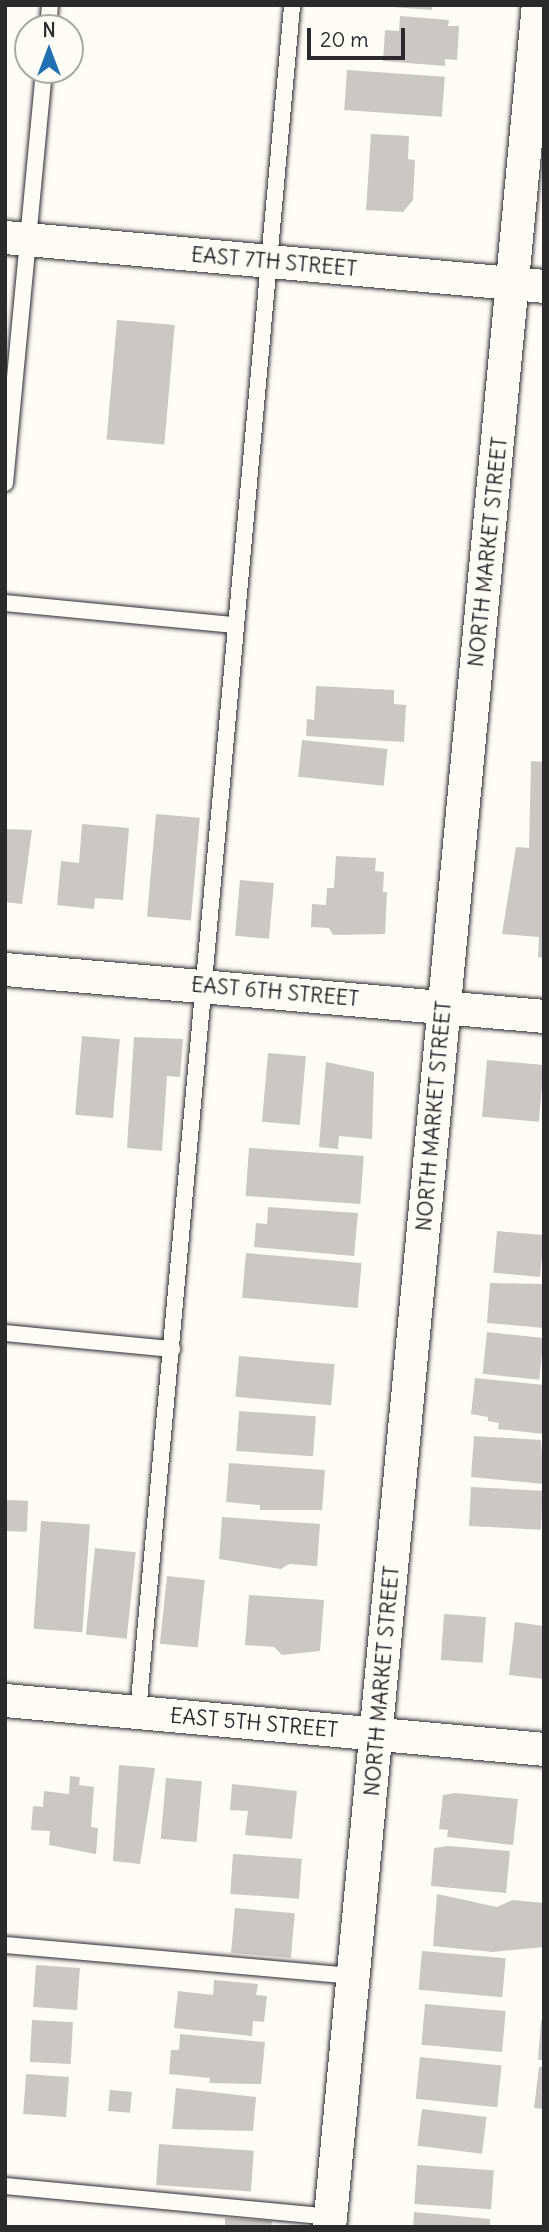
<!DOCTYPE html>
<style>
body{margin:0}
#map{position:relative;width:549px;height:2232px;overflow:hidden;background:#fdfcf7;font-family:Delius,sans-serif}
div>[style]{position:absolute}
.building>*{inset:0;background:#c9c8c4;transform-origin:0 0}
.roads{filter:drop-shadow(0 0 2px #2b2b2b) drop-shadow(0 0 2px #2b2b2b)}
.service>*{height:16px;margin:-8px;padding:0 8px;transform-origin:8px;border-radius:8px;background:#fdfcf7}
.minor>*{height:33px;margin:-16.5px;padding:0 16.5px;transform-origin:16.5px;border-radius:16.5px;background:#fdfcf7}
span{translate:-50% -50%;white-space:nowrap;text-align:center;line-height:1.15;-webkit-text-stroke:5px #fdfcf7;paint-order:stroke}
.street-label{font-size:21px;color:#2b2b2b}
.frame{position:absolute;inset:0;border:7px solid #2b2b2b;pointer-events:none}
.north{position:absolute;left:14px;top:14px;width:70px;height:70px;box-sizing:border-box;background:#fdfcf7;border:2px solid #a9a8a5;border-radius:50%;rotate:0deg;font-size:19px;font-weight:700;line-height:28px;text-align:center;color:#2b2b2b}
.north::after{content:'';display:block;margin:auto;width:24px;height:32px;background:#1f6fb2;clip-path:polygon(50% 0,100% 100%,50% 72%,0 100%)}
.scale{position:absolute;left:307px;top:28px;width:98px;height:32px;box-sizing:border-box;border:4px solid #2b2b2b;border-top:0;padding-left:9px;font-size:21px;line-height:24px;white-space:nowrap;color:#2b2b2b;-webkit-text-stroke:5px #fdfcf7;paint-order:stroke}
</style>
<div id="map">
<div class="building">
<i style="clip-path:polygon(392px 5px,432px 5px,432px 10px,392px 7px)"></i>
<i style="clip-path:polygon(400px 16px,449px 20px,448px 26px,459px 26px,457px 60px,445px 59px,445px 66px,383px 61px,385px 30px,399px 31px)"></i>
<i style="left:347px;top:70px;width:98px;height:40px;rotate:4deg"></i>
<i style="clip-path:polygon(371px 134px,409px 136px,408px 159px,415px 160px,413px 200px,403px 212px,366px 210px)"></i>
<i style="left:117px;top:320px;width:58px;height:120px;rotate:5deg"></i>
<i style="clip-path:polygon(316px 686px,394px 690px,394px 704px,406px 705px,404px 742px,306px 736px,307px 719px,314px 720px)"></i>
<i style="left:302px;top:740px;width:86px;height:37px;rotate:6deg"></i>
<i style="clip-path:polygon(531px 761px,544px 762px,544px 958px,538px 957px,539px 937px,502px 934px,516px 847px,529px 848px)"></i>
<i style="left:156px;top:814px;width:44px;height:103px;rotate:5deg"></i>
<i style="clip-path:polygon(82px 824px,129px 828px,123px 900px,95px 898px,94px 909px,57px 905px,61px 861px,79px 863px)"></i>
<i style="clip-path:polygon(5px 829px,32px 830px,22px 904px,5px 902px)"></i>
<i style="clip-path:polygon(336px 856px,376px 858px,375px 871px,384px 872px,383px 892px,387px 892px,385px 934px,333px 935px,329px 928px,311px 927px,312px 904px,326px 905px,327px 888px,334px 888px)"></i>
<i style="left:240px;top:880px;width:34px;height:56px;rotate:5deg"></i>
<i style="left:82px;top:1036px;width:38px;height:79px;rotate:5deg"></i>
<i style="clip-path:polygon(134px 1037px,183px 1039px,180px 1077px,167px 1076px,162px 1151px,127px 1148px)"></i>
<i style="left:268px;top:1053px;width:38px;height:69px;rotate:5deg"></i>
<i style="left:487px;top:1060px;width:57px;height:57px;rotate:5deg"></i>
<i style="clip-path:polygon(326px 1062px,374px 1072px,372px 1139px,339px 1136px,338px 1149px,319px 1147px)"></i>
<i style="left:249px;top:1148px;width:115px;height:48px;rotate:4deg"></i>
<i style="clip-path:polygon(268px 1207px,358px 1213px,354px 1256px,254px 1247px,256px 1223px,267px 1224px)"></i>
<i style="left:497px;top:1231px;width:47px;height:42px;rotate:5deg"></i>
<i style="left:246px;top:1253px;width:116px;height:45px;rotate:5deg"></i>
<i style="clip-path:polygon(490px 1283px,543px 1284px,544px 1328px,487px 1323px)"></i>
<i style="left:487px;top:1332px;width:57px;height:42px;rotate:6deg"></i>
<i style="left:239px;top:1356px;width:96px;height:41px;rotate:5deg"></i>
<i style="clip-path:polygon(475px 1378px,544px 1385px,544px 1434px,498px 1429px,499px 1423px,488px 1421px,488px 1417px,471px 1414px)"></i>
<i style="left:239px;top:1411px;width:77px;height:40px;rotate:4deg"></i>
<i style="clip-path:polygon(474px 1436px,541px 1440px,544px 1484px,471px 1477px)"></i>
<i style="clip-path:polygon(229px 1463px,325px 1470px,322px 1510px,260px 1510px,260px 1505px,226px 1502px)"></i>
<i style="left:471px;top:1487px;width:72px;height:39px;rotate:3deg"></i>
<i style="left:5px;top:1500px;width:23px;height:31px;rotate:2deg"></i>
<i style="clip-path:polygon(222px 1517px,320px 1524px,317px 1566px,289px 1564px,281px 1569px,219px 1559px)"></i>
<i style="left:41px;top:1521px;width:49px;height:108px;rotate:4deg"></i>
<i style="left:95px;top:1548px;width:41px;height:87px;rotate:6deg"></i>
<i style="left:167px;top:1576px;width:38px;height:68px;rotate:6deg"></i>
<i style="clip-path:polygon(249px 1595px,324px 1600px,320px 1651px,282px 1655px,274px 1647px,245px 1645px)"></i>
<i style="left:444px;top:1614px;width:42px;height:46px;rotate:4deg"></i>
<i style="clip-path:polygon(515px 1622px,544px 1626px,544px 1679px,509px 1675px)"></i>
<i style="clip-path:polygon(119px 1765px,155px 1768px,140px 1864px,113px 1861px)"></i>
<i style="clip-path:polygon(70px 1776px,80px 1777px,79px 1785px,94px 1787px,91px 1827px,98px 1828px,96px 1854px,49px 1845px,50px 1831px,31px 1830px,33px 1806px,43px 1807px,44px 1791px,69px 1794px)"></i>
<i style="left:166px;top:1778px;width:36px;height:61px;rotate:5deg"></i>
<i style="clip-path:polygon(232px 1784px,297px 1791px,292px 1839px,245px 1835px,248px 1811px,230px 1810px)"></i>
<i style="clip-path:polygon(456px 1793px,518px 1799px,513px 1845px,447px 1837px,448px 1830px,439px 1829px,443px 1795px)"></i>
<i style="clip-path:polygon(448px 1846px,510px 1851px,506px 1893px,431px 1886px,434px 1848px)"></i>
<i style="left:233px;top:1854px;width:69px;height:40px;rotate:4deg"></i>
<i style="clip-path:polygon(437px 1894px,497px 1907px,512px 1900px,544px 1903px,544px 1947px,493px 1952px,433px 1946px)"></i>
<i style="left:235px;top:1908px;width:60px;height:45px;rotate:5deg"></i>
<i style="left:422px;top:1951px;width:84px;height:39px;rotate:5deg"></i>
<i style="left:36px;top:1965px;width:44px;height:42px;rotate:4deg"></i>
<i style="clip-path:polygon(214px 1980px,258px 1984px,256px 1995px,267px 1996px,264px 2022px,253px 2021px,252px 2036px,174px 2028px,178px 1991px,213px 1995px)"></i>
<i style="left:425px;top:2004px;width:81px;height:41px;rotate:5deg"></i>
<i style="left:32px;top:2020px;width:41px;height:42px;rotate:3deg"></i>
<i style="clip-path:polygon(541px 2020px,544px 2020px,544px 2060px,538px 2060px)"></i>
<i style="clip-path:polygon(180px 2034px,265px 2042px,261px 2084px,209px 2083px,210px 2078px,169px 2074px,171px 2050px,179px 2050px)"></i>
<i style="left:420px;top:2057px;width:82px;height:42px;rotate:6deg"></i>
<i style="clip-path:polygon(539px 2067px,544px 2067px,544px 2109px,534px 2108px)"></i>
<i style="left:26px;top:2074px;width:43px;height:40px;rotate:4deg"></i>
<i style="clip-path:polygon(176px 2088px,256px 2097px,253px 2131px,172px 2129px)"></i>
<i style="left:110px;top:2090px;width:22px;height:21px;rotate:5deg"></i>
<i style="left:422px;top:2109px;width:65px;height:37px;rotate:7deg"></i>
<i style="left:159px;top:2144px;width:95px;height:41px;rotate:4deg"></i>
<i style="left:417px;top:2165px;width:77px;height:39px;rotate:4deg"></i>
<i style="clip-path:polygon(414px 2212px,490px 2219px,490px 2227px,413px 2227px)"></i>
<i style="clip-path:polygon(225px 2218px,272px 2221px,271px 2227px,225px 2227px)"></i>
</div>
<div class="roads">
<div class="service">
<i style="left:48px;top:28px;width:23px;rotate:-85deg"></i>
<i style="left:5px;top:483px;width:415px;rotate:-84.6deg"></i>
<i style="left:5px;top:603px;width:231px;rotate:5.5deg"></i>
<i style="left:5px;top:1333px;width:168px;rotate:5.5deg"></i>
<i style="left:138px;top:1712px;width:1714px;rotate:-84.84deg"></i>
<i style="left:5px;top:1945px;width:348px;rotate:5.1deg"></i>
<i style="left:5px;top:2186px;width:326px;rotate:5.4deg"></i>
</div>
<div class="minor">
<i style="left:5px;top:237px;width:541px;rotate:5.19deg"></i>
<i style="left:5px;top:969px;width:541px;rotate:4.98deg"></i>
<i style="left:5px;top:1700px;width:541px;rotate:5.19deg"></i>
<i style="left:329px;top:2227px;width:2232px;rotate:-84.63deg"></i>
</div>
</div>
<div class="street-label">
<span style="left:274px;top:262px;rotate:5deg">EAST 7TH STREET</span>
<span style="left:488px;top:552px;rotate:-84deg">NORTH MARKET STREET</span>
<span style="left:275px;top:992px;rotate:5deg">EAST 6TH STREET</span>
<span style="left:434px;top:1116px;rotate:-85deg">NORTH MARKET STREET</span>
<span style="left:382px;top:1681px;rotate:-85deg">NORTH MARKET STREET</span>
<span style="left:254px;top:1723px;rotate:5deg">EAST 5TH STREET</span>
</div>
<div class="frame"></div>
<div class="north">N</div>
<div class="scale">20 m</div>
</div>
